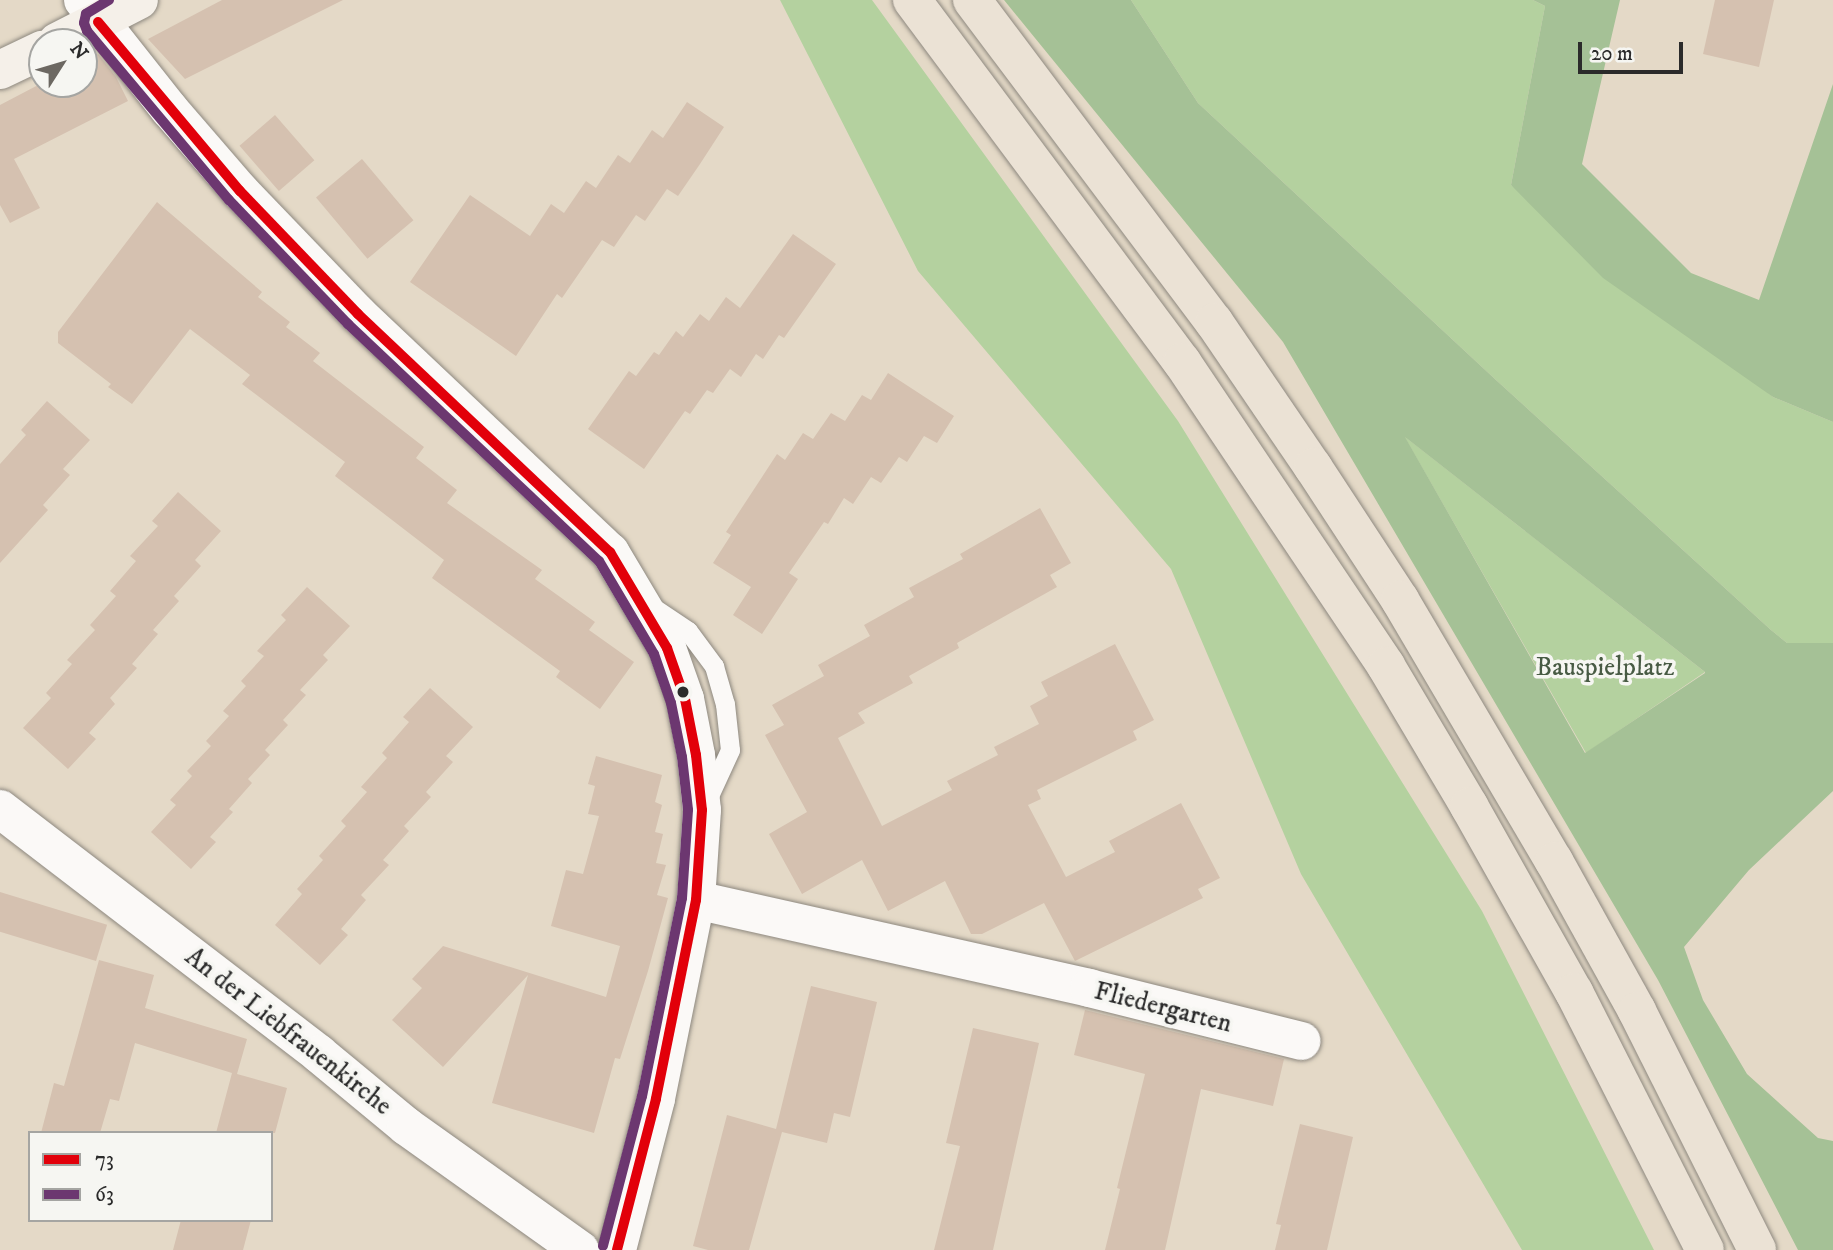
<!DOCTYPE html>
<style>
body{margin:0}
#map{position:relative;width:1833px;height:1250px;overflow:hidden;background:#e4d9c7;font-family:"IM FELL DW Pica",serif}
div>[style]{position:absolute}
.green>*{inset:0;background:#b4d19f}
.forest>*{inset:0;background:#a5c196}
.building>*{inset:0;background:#d5c1b0;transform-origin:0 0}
.roads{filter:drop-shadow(0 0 2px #8d887f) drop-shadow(0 0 2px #8d887f)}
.lane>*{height:19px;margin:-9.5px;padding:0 9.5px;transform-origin:9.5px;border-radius:9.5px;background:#fbf9f7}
.street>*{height:38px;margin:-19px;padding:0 19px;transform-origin:19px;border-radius:19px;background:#fbf9f7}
.secondary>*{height:38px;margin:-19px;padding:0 19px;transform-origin:19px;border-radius:19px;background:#f5f0e9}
.highway>*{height:38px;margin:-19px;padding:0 19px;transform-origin:19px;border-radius:19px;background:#ebe2d5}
.bus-1>*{height:10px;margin:-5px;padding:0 5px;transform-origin:5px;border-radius:5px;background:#e2000a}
.bus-2>*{height:10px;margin:-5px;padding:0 5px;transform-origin:5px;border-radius:5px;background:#6c3770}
.dots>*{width:19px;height:19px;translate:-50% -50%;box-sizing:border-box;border:4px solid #f6f6f2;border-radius:50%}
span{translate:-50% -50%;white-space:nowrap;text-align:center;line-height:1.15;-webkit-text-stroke:7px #f6f6f2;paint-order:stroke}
.park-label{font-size:26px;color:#485b44}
.street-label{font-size:26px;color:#2b2b2b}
.legend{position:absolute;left:28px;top:1131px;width:245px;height:91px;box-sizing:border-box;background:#f6f6f2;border:2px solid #a5a5a2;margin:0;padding:9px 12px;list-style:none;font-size:21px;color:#2b2b2b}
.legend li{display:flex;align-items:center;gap:14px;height:35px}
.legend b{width:35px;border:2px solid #a5a5a2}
.north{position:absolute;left:28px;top:28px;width:70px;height:70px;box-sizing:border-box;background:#f6f6f2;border:2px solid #a5a5a2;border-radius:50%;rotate:53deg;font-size:19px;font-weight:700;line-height:28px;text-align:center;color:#2b2b2b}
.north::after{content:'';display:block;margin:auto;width:24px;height:32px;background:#6c6862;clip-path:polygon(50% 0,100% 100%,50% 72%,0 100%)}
.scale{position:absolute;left:1578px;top:42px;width:105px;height:32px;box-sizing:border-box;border:4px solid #2b2b2b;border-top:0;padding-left:9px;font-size:21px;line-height:24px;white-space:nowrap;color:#2b2b2b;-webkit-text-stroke:5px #f6f6f2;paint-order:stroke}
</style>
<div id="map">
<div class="green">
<i style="clip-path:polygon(780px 0,872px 0,1178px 421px,1482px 911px,1654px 1250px,1522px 1250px,1301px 874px,1171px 569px,918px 271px)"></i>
<i style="clip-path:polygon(1131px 0,1533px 0,1545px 6px,1511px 185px,1773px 397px,1833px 422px,1833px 643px,1787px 643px,1771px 630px,1496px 380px,1198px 103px)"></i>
<i style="clip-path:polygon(1404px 436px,1705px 672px,1586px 753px)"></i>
</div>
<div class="forest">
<i style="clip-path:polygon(evenodd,1004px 0,1131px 0,1198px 103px,1496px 380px,1771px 630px,1787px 643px,1833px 643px,1833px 791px,1749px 870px,1684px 947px,1703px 1000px,1747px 1074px,1818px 1138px,1833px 1141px,1833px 1250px,1798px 1250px,1658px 980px,1283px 342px,1004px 0,1405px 437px,1705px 672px,1705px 673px,1585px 753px,1405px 437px)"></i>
<i style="clip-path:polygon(1533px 0,1620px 0,1582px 164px,1691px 273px,1759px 300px,1833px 84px,1833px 422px,1773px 397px,1603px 278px,1511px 185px,1545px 6px)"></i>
</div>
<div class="building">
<i style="clip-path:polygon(222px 0,343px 0,185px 79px,148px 39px)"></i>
<i style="clip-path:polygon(1715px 0,1774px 0,1759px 67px,1703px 54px)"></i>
<i style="clip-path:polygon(98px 54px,116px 77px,128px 101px,14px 159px,40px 208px,10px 223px,0 205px,0 105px,42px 83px,84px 84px,84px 61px)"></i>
<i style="clip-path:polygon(687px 102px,724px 127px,700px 164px,678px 196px,667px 189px,645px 221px,636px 215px,614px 247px,602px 240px,562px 298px,557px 294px,516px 356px,410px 282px,470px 195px,530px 236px,551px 204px,564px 213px,586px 181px,596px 188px,618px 155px,630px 163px,652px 130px,663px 138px)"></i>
<i style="left:275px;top:115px;width:60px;height:47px;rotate:49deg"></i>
<i style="left:362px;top:159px;width:80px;height:60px;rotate:50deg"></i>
<i style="clip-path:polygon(157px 202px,262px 292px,258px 297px,290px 322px,286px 327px,320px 353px,313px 361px,424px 447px,416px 458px,457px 490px,447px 503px,542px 570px,535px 579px,595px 622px,589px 630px,634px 662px,600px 709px,556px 677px,560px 671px,432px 578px,444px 560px,335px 476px,345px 462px,242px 384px,250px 375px,190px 329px,132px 404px,108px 387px,111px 384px,58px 343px,58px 332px)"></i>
<i style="clip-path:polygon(793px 234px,836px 264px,784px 338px,779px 335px,763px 359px,756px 354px,741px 377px,730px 369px,713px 393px,707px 390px,690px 414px,685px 411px,644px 469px,588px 429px,629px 371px,636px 376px,654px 352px,659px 355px,676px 331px,683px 337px,700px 314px,709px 321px,726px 297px,740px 308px)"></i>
<i style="clip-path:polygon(888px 373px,954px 416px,937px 443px,924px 436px,907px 462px,899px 457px,881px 483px,871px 477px,853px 504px,844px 498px,828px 524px,824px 522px,789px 573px,798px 579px,762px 634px,733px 615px,751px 587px,713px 563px,731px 535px,726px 532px,777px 454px,785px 460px,803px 433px,813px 439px,831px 413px,845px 421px,862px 395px,871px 400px)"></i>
<i style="clip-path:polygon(47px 401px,90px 440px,63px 469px,70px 475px,43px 505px,48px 510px,0 563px,0 464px,26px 435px,21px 430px)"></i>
<i style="clip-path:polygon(178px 492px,221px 531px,195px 560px,201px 566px,174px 596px,179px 601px,153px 630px,158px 634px,132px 664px,137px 668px,110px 698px,115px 704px,89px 733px,96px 739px,68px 769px,23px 728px,51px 698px,46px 693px,72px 664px,67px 660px,95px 630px,90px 625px,116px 596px,110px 591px,136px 561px,130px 556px,158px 526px,152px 521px)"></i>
<i style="clip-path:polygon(1040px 508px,1071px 563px,1050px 575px,1057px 587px,957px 643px,959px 648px,909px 676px,913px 683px,858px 713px,865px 723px,838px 738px,882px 826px,952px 790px,947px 781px,998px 755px,994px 747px,1039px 724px,1030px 706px,1048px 696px,1041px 682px,1115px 644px,1154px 720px,1133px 731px,1137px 740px,1037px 790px,1041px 799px,1028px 805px,1066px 877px,1115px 852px,1109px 841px,1181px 803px,1220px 878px,1198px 889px,1203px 898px,1075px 961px,1044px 903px,982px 934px,971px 934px,945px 881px,888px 911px,862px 860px,802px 894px,769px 834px,807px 812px,765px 735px,784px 725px,772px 705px,824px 676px,818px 665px,870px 636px,864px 625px,914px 597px,909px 588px,963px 559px,960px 554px)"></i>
<i style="clip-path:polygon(307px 587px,350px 626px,323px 655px,328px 660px,300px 690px,306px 695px,283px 720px,288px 725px,265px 750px,270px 755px,248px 779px,252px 783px,229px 809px,233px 812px,210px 837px,216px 842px,191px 869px,151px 832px,176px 805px,170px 800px,192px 776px,187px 771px,211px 746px,206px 741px,229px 716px,223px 711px,246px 686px,241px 681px,264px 656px,257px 651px,286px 620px,281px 615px)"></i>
<i style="clip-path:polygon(430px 688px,473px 727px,446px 756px,453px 762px,426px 792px,431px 797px,404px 826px,409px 831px,383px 860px,389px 865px,361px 895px,366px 900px,341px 929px,348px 935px,320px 965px,275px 925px,302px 894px,297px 889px,323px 860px,319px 856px,346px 826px,341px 821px,367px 792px,361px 787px,387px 758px,382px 753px,409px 722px,403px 717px)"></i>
<i style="clip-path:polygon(596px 756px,662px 775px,655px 802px,662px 805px,655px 832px,663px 834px,656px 863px,666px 865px,657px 895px,668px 898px,648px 971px,620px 1059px,615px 1058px,594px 1133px,492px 1103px,528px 975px,443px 1067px,392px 1020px,422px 988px,412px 979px,443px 946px,606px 997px,620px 946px,551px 926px,566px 870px,583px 874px,599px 816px,588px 814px,595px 786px,588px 784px)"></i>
<i style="left:0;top:892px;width:112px;height:38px;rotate:17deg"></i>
<i style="clip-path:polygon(99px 960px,154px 975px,145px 1008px,247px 1039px,237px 1074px,287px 1088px,275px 1133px,216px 1133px,232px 1073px,135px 1043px,119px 1101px,110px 1099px,100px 1133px,41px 1133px,54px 1083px,64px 1086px)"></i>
<i style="clip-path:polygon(811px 986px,877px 1002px,850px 1117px,834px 1113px,827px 1143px,782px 1132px,749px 1250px,708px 1250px,693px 1246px,727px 1115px,776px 1129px)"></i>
<i style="clip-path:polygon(1085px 1010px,1284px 1059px,1273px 1106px,1201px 1089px,1165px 1250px,1105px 1250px,1120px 1189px,1117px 1188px,1145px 1074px,1074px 1055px)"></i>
<i style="clip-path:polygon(973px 1028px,1039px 1043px,993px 1250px,934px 1250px,960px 1146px,946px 1143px)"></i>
<i style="clip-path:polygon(1300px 1124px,1353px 1137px,1327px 1250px,1275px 1250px,1281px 1225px,1276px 1224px)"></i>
<i style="clip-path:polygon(181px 1220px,251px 1220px,243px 1250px,173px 1250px)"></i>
</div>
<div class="roads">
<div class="lane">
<i style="left:654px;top:608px;width:41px;rotate:34.1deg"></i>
<i style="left:688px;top:631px;width:44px;rotate:53.4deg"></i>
<i style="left:714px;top:666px;width:40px;rotate:74deg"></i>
<i style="left:725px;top:704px;width:46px;rotate:83.8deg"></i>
<i style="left:730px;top:750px;width:55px;rotate:114.7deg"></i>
</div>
<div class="street">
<i style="left:83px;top:0;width:140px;rotate:51.7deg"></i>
<i style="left:170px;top:110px;width:107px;rotate:49.2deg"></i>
<i style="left:240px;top:191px;width:170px;rotate:46.2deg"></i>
<i style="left:358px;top:314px;width:347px;rotate:43.4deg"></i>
<i style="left:610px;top:552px;width:112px;rotate:59.3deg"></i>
<i style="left:667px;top:648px;width:54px;rotate:70.6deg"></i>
<i style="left:685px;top:699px;width:57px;rotate:78.9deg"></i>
<i style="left:696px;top:755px;width:55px;rotate:83.8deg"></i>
<i style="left:702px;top:810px;width:90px;rotate:93.8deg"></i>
<i style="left:696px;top:900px;width:203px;rotate:101.4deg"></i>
<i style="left:656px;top:1099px;width:156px;rotate:104.5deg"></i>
<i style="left:0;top:809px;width:402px;rotate:37.5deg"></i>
<i style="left:319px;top:1054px;width:113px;rotate:39.6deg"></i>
<i style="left:406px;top:1126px;width:214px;rotate:35.5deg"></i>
<i style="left:696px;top:900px;width:403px;rotate:12.6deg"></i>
<i style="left:1089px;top:988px;width:219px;rotate:14deg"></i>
</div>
<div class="secondary">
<i style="left:57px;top:42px;width:92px;rotate:-27.1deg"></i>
<i style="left:0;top:70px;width:47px;rotate:-25.5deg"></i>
</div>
<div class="highway">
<i style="left:912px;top:0;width:452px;rotate:53.3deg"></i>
<i style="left:1182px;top:362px;width:366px;rotate:56.1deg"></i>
<i style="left:1386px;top:666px;width:163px;rotate:59.3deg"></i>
<i style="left:1469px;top:806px;width:214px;rotate:60.6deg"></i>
<i style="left:1574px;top:992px;width:289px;rotate:63.1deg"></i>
<i style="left:972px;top:0;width:403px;rotate:53.1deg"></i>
<i style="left:1214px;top:322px;width:176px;rotate:55.7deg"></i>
<i style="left:1313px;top:467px;width:159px;rotate:56.8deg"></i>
<i style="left:1400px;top:600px;width:303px;rotate:59.5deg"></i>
<i style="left:1554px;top:861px;width:171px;rotate:61deg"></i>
<i style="left:1637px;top:1011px;width:267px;rotate:63.3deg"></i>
</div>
</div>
<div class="bus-1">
<i style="left:98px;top:22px;width:221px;rotate:50deg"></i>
<i style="left:240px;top:191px;width:170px;rotate:46.2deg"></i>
<i style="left:358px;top:314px;width:347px;rotate:43.4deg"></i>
<i style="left:610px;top:552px;width:112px;rotate:59.3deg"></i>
<i style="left:667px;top:648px;width:54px;rotate:70.6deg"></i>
<i style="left:685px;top:699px;width:57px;rotate:78.9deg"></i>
<i style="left:696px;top:755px;width:55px;rotate:83.8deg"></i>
<i style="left:702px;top:810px;width:90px;rotate:93.8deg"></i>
<i style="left:696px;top:900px;width:203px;rotate:101.4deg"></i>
<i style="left:656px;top:1099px;width:156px;rotate:104.5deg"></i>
</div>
<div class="bus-2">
<i style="left:109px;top:0;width:27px;rotate:149deg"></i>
<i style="left:86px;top:14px;width:9px;rotate:103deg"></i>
<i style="left:84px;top:23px;width:9px;rotate:69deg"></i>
<i style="left:87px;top:31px;width:221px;rotate:50deg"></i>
<i style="left:229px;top:200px;width:172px;rotate:46.2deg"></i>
<i style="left:348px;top:324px;width:345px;rotate:43.4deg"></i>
<i style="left:599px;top:561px;width:108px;rotate:59.4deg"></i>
<i style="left:654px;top:654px;width:52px;rotate:70.9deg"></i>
<i style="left:671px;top:703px;width:55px;rotate:78.5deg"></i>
<i style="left:682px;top:757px;width:53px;rotate:83.5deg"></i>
<i style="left:688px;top:810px;width:88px;rotate:93.9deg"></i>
<i style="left:682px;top:898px;width:202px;rotate:101.4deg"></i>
<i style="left:642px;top:1096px;width:155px;rotate:104.6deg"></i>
</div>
<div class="dots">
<i style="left:683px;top:692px;background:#2b2b2b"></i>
</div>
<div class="park-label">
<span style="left:1605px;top:668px">Bauspielplatz</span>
</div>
<div class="street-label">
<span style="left:1163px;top:1008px;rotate:14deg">Fliedergarten</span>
<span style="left:288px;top:1032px;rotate:38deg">An der Liebfrauenkirche</span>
</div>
<ul class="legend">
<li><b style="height:9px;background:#e2000a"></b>73</li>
<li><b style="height:9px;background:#6c3770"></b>63</li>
</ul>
<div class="north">N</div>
<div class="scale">20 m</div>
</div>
